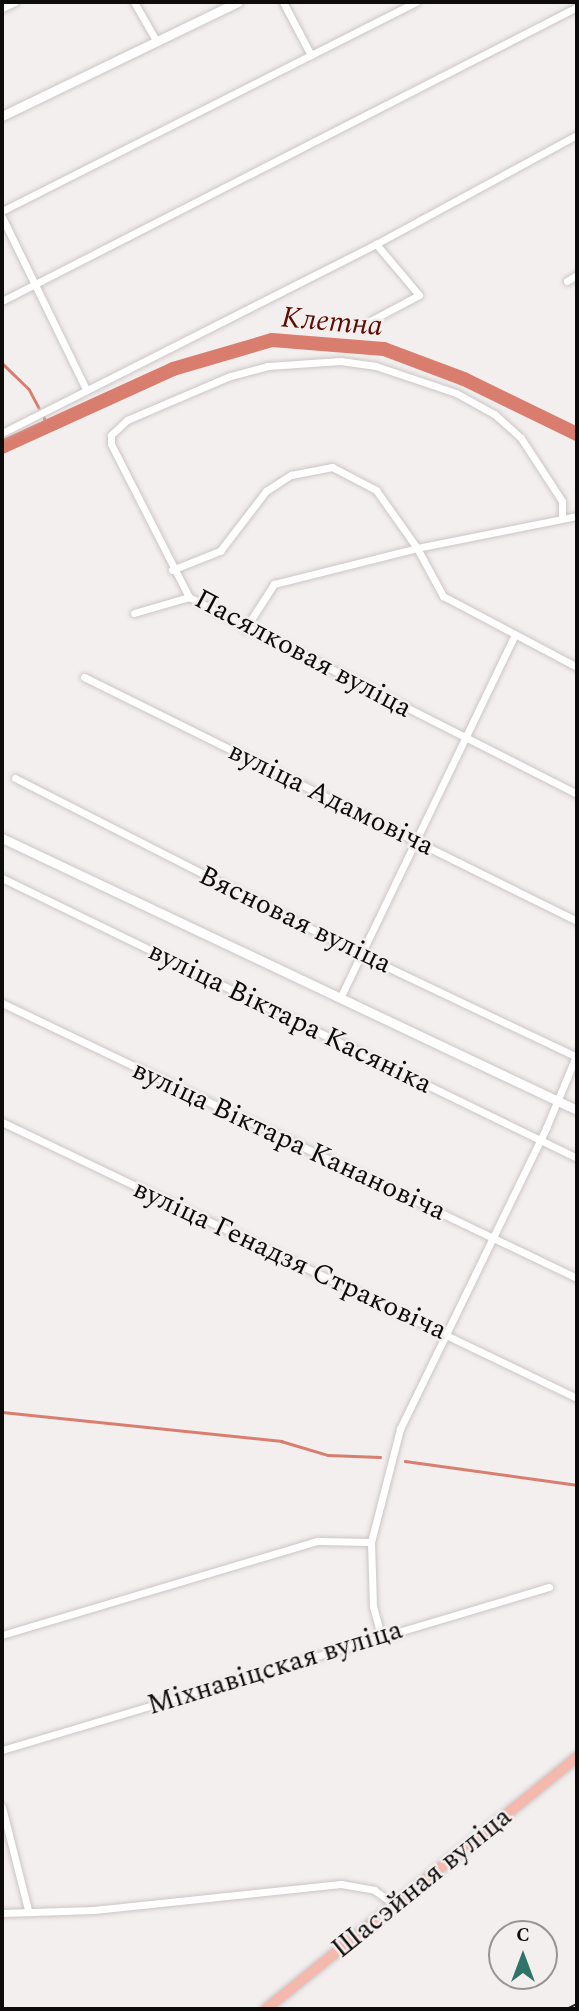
<!DOCTYPE html>
<meta charset="utf-8">
<style>
body{margin:0}
#map{position:relative;width:579px;height:2011px;overflow:hidden;background:#f3efee;font-family:Spectral,serif}
div>[style]{position:absolute}
.stream>*{height:2.5px;margin:-1.25px;padding:0 1.25px;transform-origin:1.25px;border-radius:1.25px;background:#d97e6f}
.river>*{height:14px;margin:-7px;padding:0 7px;transform-origin:7px;border-radius:7px;background:#d97e6f}
.roads{filter:drop-shadow(0 0 2px #cbc6c5) drop-shadow(0 0 2px #cbc6c5)}
.minor>*{height:7px;margin:-3.5px;padding:0 3.5px;transform-origin:3.5px;border-radius:3.5px;background:#fff}
.tertiary>*{height:9px;margin:-4.5px;padding:0 4.5px;transform-origin:4.5px;border-radius:4.5px;background:#fff}
.primary>*{height:10px;margin:-5px;padding:0 5px;transform-origin:5px;border-radius:5px;background:#f5b8ad}
.rail>*{height:5px;margin-top:-2.5px;transform-origin:0;background:repeating-linear-gradient(90deg,#f3efee 0 8px,#2a2928 0 16px);box-sizing:border-box;border-block:2px solid #2a2928}
span{translate:-50% -50%;white-space:nowrap;text-align:center;line-height:1.15;-webkit-text-stroke:5px #f3efee;paint-order:stroke}
.street-label{font-size:28px;color:#0d0c0b}
.water-label{font-size:30px;color:#5e0b03;font-style:italic}
.frame{position:absolute;inset:0;border:4px solid #0d0c0b;pointer-events:none}
.north{position:absolute;left:488px;top:1920px;width:70px;height:70px;box-sizing:border-box;background:#f3efee;border:2px solid #979493;border-radius:50%;rotate:0deg;font-size:19px;font-weight:700;line-height:28px;text-align:center;color:#0d0c0b}
.north::after{content:'';display:block;margin:auto;width:24px;height:32px;background:#2f7469;clip-path:polygon(50% 0,100% 100%,50% 72%,0 100%)}
</style>
<div id="map">
<div class="stream">
<i style="left:2px;top:363px;width:37px;rotate:44deg"></i>
<i style="left:29px;top:389px;width:21px;rotate:62deg"></i>
<i style="left:44px;top:417px;width:9px;rotate:69deg"></i>
<i style="left:2px;top:1412px;width:281px;rotate:5.9deg"></i>
<i style="left:281px;top:1441px;width:49px;rotate:16.6deg"></i>
<i style="left:328px;top:1455px;width:52px;rotate:2.2deg"></i>
<i style="left:405px;top:1461px;width:174px;rotate:7.9deg"></i>
</div>
<div class="river">
<i style="left:2px;top:447px;width:188px;rotate:-24.5deg"></i>
<i style="left:173px;top:369px;width:103px;rotate:-16.3deg"></i>
<i style="left:272px;top:340px;width:112px;rotate:4.6deg"></i>
<i style="left:384px;top:349px;width:85px;rotate:20.6deg"></i>
<i style="left:464px;top:379px;width:126px;rotate:26deg"></i>
</div>
<div class="roads">
<div class="minor">
<i style="left:134px;top:2px;width:46px;rotate:60.1deg"></i>
<i style="left:283px;top:2px;width:60px;rotate:62.2deg"></i>
<i style="left:2px;top:8px;width:14px;rotate:-25deg"></i>
<i style="left:2px;top:211px;width:464px;rotate:-26.8deg"></i>
<i style="left:2px;top:217px;width:191px;rotate:64deg"></i>
<i style="left:567px;top:281px;width:12px;rotate:-31deg"></i>
<i style="left:2px;top:301px;width:646px;rotate:-27.08deg"></i>
<i style="left:372px;top:320px;width:53px;rotate:-28deg"></i>
<i style="left:419px;top:295px;width:67px;rotate:-130.1deg"></i>
<i style="left:2px;top:433px;width:419px;rotate:-26.8deg"></i>
<i style="left:376px;top:244px;width:229px;rotate:-28.5deg"></i>
<i style="left:562px;top:516px;width:15px;rotate:-90deg"></i>
<i style="left:562px;top:501px;width:75px;rotate:-123.1deg"></i>
<i style="left:521px;top:438px;width:36px;rotate:-138deg"></i>
<i style="left:494px;top:414px;width:43px;rotate:-151.1deg"></i>
<i style="left:456px;top:393px;width:84px;rotate:-161.4deg"></i>
<i style="left:376px;top:366px;width:36px;rotate:-172deg"></i>
<i style="left:340px;top:361px;width:72px;rotate:176deg"></i>
<i style="left:268px;top:366px;width:39px;rotate:165deg"></i>
<i style="left:230px;top:376px;width:112px;rotate:156.9deg"></i>
<i style="left:127px;top:420px;width:22px;rotate:137deg"></i>
<i style="left:111px;top:435px;width:9px;rotate:90deg"></i>
<i style="left:111px;top:444px;width:172px;rotate:63deg"></i>
<i style="left:189px;top:597px;width:435px;rotate:26.9deg"></i>
<i style="left:172px;top:570px;width:52px;rotate:-21.6deg"></i>
<i style="left:220px;top:551px;width:76px;rotate:-52.5deg"></i>
<i style="left:266px;top:491px;width:30px;rotate:-33deg"></i>
<i style="left:291px;top:475px;width:42px;rotate:-11deg"></i>
<i style="left:332px;top:467px;width:50px;rotate:27.6deg"></i>
<i style="left:376px;top:490px;width:71px;rotate:54.7deg"></i>
<i style="left:417px;top:548px;width:55px;rotate:61.6deg"></i>
<i style="left:443px;top:596px;width:152px;rotate:27.9deg"></i>
<i style="left:134px;top:613px;width:57px;rotate:-16.2deg"></i>
<i style="left:245px;top:629px;width:54px;rotate:-57.2deg"></i>
<i style="left:274px;top:584px;width:147px;rotate:-14.1deg"></i>
<i style="left:417px;top:548px;width:163px;rotate:-11.3deg"></i>
<i style="left:84px;top:677px;width:550px;rotate:26.33deg"></i>
<i style="left:15px;top:778px;width:387px;rotate:27deg"></i>
<i style="left:360px;top:954px;width:240px;rotate:25.4deg"></i>
<i style="left:2px;top:878px;width:640px;rotate:25.96deg"></i>
<i style="left:341px;top:996px;width:399px;rotate:-64.3deg"></i>
<i style="left:2px;top:1003px;width:637px;rotate:25.56deg"></i>
<i style="left:2px;top:1122px;width:638px;rotate:25.64deg"></i>
<i style="left:371px;top:1542px;width:117px;rotate:-75.6deg"></i>
<i style="left:400px;top:1429px;width:335px;rotate:-64.1deg"></i>
<i style="left:546px;top:1128px;width:80px;rotate:-67.3deg"></i>
<i style="left:2px;top:1635px;width:330px;rotate:-16.6deg"></i>
<i style="left:318px;top:1541px;width:53px;rotate:1.1deg"></i>
<i style="left:371px;top:1542px;width:64px;rotate:88.2deg"></i>
<i style="left:373px;top:1606px;width:31px;rotate:75deg"></i>
<i style="left:2px;top:1750px;width:571px;rotate:-16.59deg"></i>
<i style="left:2px;top:1807px;width:106px;rotate:75.8deg"></i>
<i style="left:2px;top:1913px;width:92px;rotate:-1.9deg"></i>
<i style="left:94px;top:1910px;width:248px;rotate:-6deg"></i>
<i style="left:341px;top:1884px;width:34px;rotate:10deg"></i>
<i style="left:374px;top:1890px;width:26px;rotate:36deg"></i>
</div>
<div class="tertiary">
<i style="left:2px;top:116px;width:262px;rotate:-25.8deg"></i>
<i style="left:2px;top:838px;width:636px;rotate:25.32deg"></i>
</div>
<div class="primary">
<i style="left:266px;top:2009px;width:400px;rotate:-39deg"></i>
</div>
</div>
<div class="rail">
<i style="left:569px;top:2009px;width:9px;rotate:-27deg"></i>
</div>
<div class="street-label">
<span style="left:303px;top:654px;rotate:28deg">Пасялковая вуліца</span>
<span style="left:331px;top:799px;rotate:26deg">вуліца Адамовіча</span>
<span style="left:295px;top:920px;rotate:26deg">Вясновая вуліца</span>
<span style="left:290px;top:1018px;rotate:26deg">вуліца Віктара Касяніка</span>
<span style="left:289px;top:1141px;rotate:25deg">вуліца Віктара Канановіча</span>
<span style="left:290px;top:1260px;rotate:25deg">вуліца Генадзя Страковіча</span>
<span style="left:275px;top:1668px;rotate:-17deg">Міхнавіцская вуліца</span>
<span style="left:422px;top:1883px;rotate:-39deg">Шасэйная вуліца</span>
</div>
<div class="water-label">
<span style="left:332px;top:322px;rotate:5deg">Клетна</span>
</div>
<div class="frame"></div>
<div class="north">С</div>
</div>
